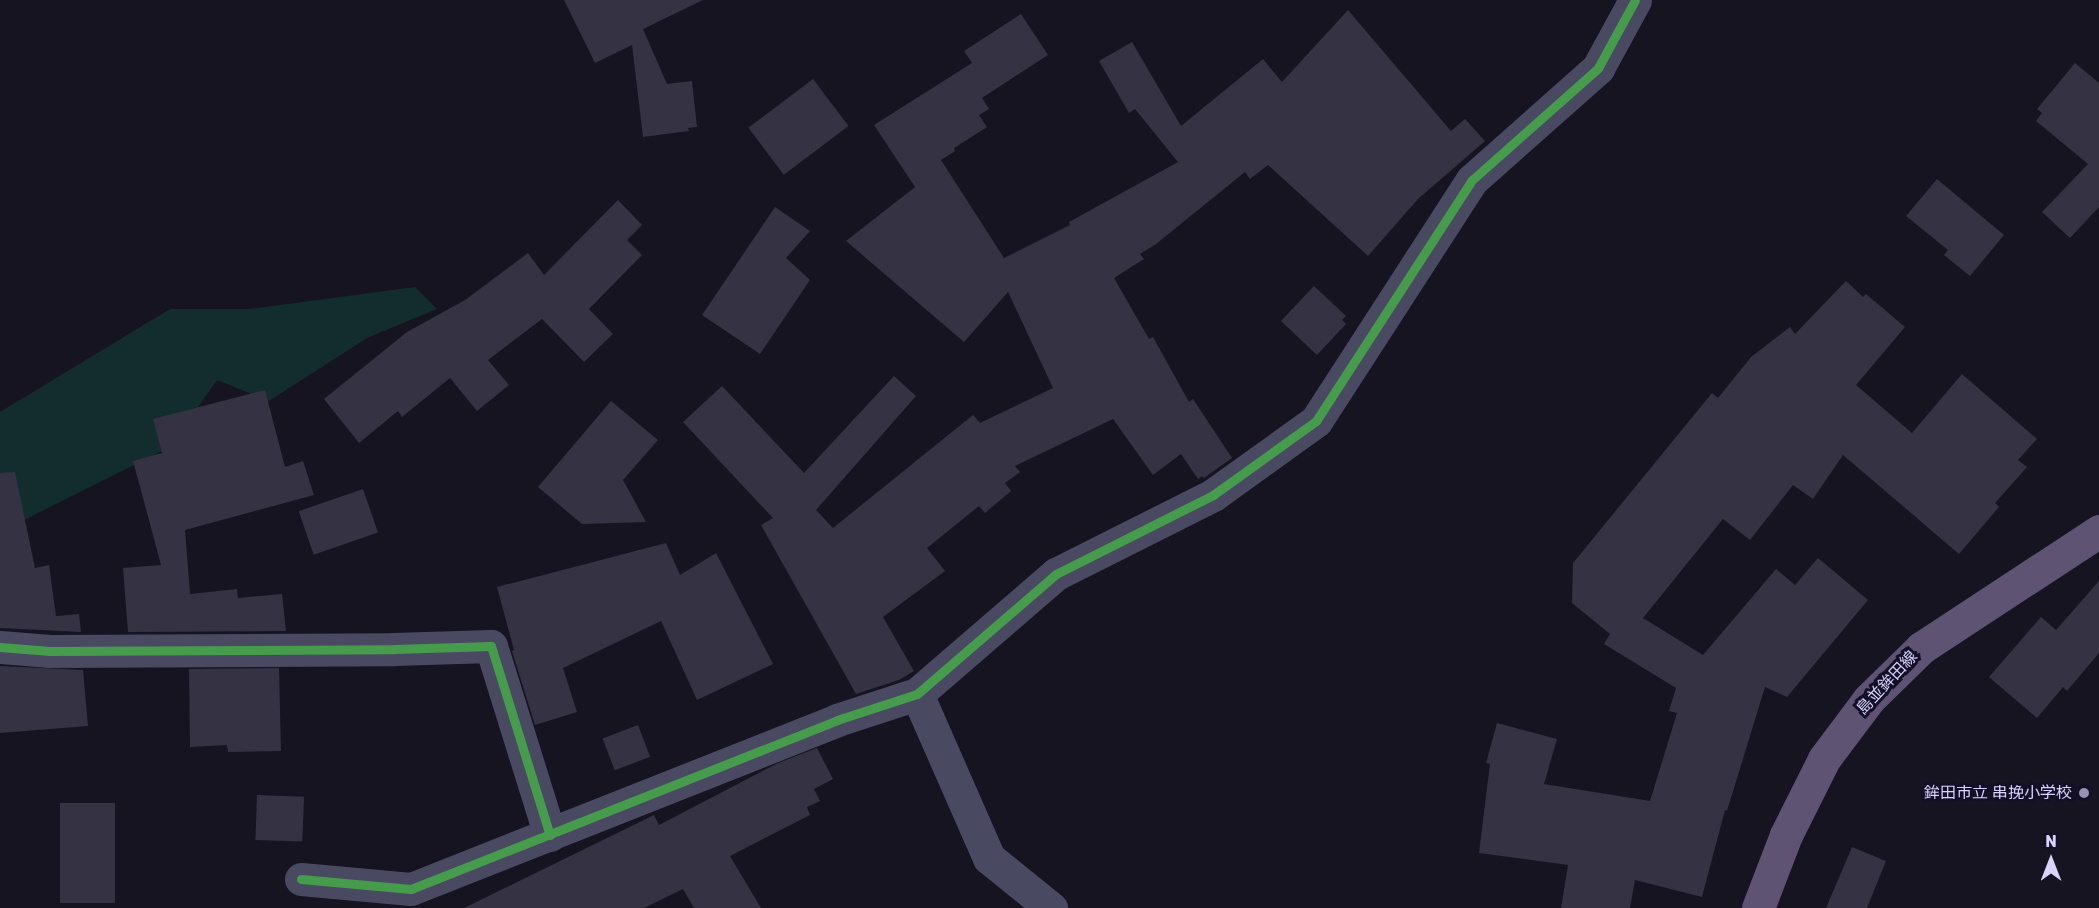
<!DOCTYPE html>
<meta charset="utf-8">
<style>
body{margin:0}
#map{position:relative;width:2099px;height:908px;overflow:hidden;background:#161421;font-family:Rubik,"Noto Sans JP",sans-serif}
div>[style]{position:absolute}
.green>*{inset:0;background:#132c2d}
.building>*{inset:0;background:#343243;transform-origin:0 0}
.minor>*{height:33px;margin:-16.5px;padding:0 16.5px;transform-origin:16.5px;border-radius:16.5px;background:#4a4962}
.major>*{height:33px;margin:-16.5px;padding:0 16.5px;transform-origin:16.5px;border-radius:16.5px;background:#5e5373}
.cycleway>*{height:9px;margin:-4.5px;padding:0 4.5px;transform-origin:4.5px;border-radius:4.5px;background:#469c4c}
.dots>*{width:16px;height:16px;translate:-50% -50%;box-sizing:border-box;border:3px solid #130f26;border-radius:50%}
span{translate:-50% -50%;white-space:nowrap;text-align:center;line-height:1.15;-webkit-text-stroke:6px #130f26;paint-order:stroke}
.street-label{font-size:16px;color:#d9d4ff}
.poi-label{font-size:16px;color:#d9d4ff}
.right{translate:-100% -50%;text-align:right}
.north{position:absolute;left:2021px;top:830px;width:60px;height:60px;-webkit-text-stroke:4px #130f26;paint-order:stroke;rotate:0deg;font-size:16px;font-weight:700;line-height:24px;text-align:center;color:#d9d4ff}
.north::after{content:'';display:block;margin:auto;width:21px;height:27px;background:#d9d4ff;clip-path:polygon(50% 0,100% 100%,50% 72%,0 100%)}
</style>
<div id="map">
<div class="green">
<i style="clip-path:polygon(415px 287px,437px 309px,367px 338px,269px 401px,217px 380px,170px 447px,0 532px,0 412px,170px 309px,251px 309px)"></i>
</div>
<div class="building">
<i style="clip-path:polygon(564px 0,703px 0,643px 29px,667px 84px,692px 81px,697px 127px,688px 128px,689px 131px,643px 137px,632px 45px,595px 63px)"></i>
<i style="clip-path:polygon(1348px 10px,1451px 131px,1465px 119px,1485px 141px,1418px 199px,1368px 256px,1268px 165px,1250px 179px,1245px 172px,1156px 244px,1140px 254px,1144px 259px,1114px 278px,1149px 339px,1153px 337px,1189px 402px,1193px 399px,1232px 458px,1204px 478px,1202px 476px,1198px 479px,1181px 454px,1153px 475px,1113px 419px,1015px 466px,1020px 472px,1005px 483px,1011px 491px,985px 513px,979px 506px,927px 548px,945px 571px,883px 617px,914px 671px,899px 680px,856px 694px,761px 525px,773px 518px,683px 422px,722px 386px,804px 473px,894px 376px,916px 396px,816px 510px,833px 528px,973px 415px,980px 423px,1053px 388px,1008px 292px,964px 342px,846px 241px,915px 187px,874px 125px,972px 63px,964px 51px,1021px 14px,1048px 55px,982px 98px,989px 109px,979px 115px,987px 127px,954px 148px,955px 151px,941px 160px,1004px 258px,1070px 225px,1069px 222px,1178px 162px,1135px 109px,1129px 113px,1099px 61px,1132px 42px,1181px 126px,1263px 59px,1282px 82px)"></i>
<i style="clip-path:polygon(2075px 63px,2099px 83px,2099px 207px,2070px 238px,2042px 212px,2088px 164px,2036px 121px,2042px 113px,2037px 109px)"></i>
<i style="left:813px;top:79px;width:59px;height:81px;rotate:53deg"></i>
<i style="clip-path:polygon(1937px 179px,2004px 235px,1970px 276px,1944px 255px,1948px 250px,1906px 216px)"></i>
<i style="clip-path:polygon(618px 200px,642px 225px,627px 240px,642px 255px,589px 309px,613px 334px,584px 362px,542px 319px,488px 360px,509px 385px,477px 411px,450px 378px,402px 417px,398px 411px,359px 443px,324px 399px,407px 332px,465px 300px,528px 253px,544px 275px)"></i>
<i style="clip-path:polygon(775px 207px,810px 231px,786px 258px,810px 280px,760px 354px,702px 315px)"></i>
<i style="clip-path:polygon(1846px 281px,1863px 297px,1866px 294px,1905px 327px,1856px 385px,1912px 433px,1962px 374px,2037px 439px,2018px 460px,2027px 467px,1995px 503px,1999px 507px,1959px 554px,1843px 455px,1813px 499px,1793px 485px,1750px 540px,1723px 519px,1643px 618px,1703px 655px,1776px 569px,1795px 585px,1818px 558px,1868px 600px,1787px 697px,1765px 687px,1727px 811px,1725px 810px,1702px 897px,1635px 880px,1630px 908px,1561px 908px,1568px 865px,1479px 853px,1490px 764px,1486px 763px,1497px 723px,1557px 739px,1544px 784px,1650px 801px,1677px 713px,1669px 711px,1676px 688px,1604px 644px,1610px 634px,1572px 603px,1573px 563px,1712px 393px,1718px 398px,1751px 357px,1790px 327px,1795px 334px)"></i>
<i style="clip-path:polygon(1314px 286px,1346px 316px,1342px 320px,1346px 324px,1317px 355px,1281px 321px)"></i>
<i style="clip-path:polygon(265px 390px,285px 467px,303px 461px,314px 495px,185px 530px,190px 594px,237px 589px,238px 598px,282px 594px,286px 631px,128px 632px,123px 568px,161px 565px,133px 461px,162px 453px,153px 419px)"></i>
<i style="clip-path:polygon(611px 401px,658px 440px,623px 480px,646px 522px,582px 524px,538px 487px)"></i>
<i style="clip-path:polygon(15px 472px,35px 568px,49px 565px,56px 616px,79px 614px,81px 632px,0 628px,0 473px)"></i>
<i style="left:363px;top:489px;width:46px;height:68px;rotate:71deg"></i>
<i style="clip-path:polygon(666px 543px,680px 575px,716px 553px,773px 664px,697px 700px,661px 621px,563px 668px,577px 712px,535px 725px,512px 651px,514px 650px,497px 587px)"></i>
<i style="clip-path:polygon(2099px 581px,2099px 653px,2067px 691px,2063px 687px,2037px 718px,1989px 677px,2041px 617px,2056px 630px)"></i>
<i style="clip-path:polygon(0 666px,83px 670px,88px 726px,0 733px)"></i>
<i style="clip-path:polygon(279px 668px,281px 751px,228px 752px,227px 745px,190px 747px,189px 669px)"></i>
<i style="left:638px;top:725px;width:34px;height:38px;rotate:69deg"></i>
<i style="clip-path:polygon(817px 748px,833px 779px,814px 789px,820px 801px,807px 807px,810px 815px,730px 856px,761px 908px,694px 908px,683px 889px,644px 908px,464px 908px,654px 815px,659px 825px,778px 763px)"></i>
<i style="left:257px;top:795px;width:47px;height:45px;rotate:2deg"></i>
<i style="left:60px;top:803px;width:55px;height:100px"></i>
<i style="clip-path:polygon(1852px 847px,1886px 861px,1867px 908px,1826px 908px)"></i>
</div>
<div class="minor">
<i style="left:0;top:647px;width:50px;rotate:4.6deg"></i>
<i style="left:50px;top:651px;width:344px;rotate:-0.3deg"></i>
<i style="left:394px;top:649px;width:97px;rotate:-1.8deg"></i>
<i style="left:491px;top:646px;width:198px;rotate:72.7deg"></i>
<i style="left:917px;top:694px;width:179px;rotate:66.3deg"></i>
<i style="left:989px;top:858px;width:80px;rotate:38.9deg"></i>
<i style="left:301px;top:879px;width:110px;rotate:5.2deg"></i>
<i style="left:411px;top:889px;width:458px;rotate:-21.6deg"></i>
<i style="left:837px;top:720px;width:84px;rotate:-18deg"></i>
<i style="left:917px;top:694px;width:184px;rotate:-40.8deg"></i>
<i style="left:1056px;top:574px;width:176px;rotate:-26.7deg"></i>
<i style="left:1213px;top:495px;width:127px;rotate:-35.7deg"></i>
<i style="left:1316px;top:421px;width:287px;rotate:-57.1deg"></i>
<i style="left:1472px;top:180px;width:169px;rotate:-41.6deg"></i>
<i style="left:1598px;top:68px;width:77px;rotate:-61.4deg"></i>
</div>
<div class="major">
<i style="left:1758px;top:908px;width:78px;rotate:-69deg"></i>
<i style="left:1786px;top:835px;width:85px;rotate:-63.4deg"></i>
<i style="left:1824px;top:759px;width:75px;rotate:-53.1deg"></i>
<i style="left:1869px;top:699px;width:73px;rotate:-44.4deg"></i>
<i style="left:1921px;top:648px;width:213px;rotate:-33.3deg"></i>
</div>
<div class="cycleway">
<i style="left:0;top:647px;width:50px;rotate:4.6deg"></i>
<i style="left:50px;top:651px;width:344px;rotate:-0.3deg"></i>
<i style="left:394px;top:649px;width:97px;rotate:-1.8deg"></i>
<i style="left:491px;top:646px;width:198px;rotate:72.7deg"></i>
<i style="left:301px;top:879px;width:110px;rotate:5.2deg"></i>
<i style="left:411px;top:889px;width:458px;rotate:-21.6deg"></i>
<i style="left:837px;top:720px;width:84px;rotate:-18deg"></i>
<i style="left:917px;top:694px;width:184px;rotate:-40.8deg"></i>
<i style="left:1056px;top:574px;width:176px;rotate:-26.7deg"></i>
<i style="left:1213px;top:495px;width:127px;rotate:-35.7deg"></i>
<i style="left:1316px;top:421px;width:287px;rotate:-57.1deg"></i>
<i style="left:1472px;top:180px;width:169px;rotate:-41.6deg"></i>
<i style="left:1598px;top:68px;width:77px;rotate:-61.4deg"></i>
</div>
<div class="dots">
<i style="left:2084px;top:793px;background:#9591b1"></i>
</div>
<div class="street-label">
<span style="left:1887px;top:683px;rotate:-47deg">島並鉾田線</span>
</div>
<div class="poi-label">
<span class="right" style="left:2072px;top:793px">鉾田市立 串挽小学校</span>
</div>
<div class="north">N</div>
</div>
